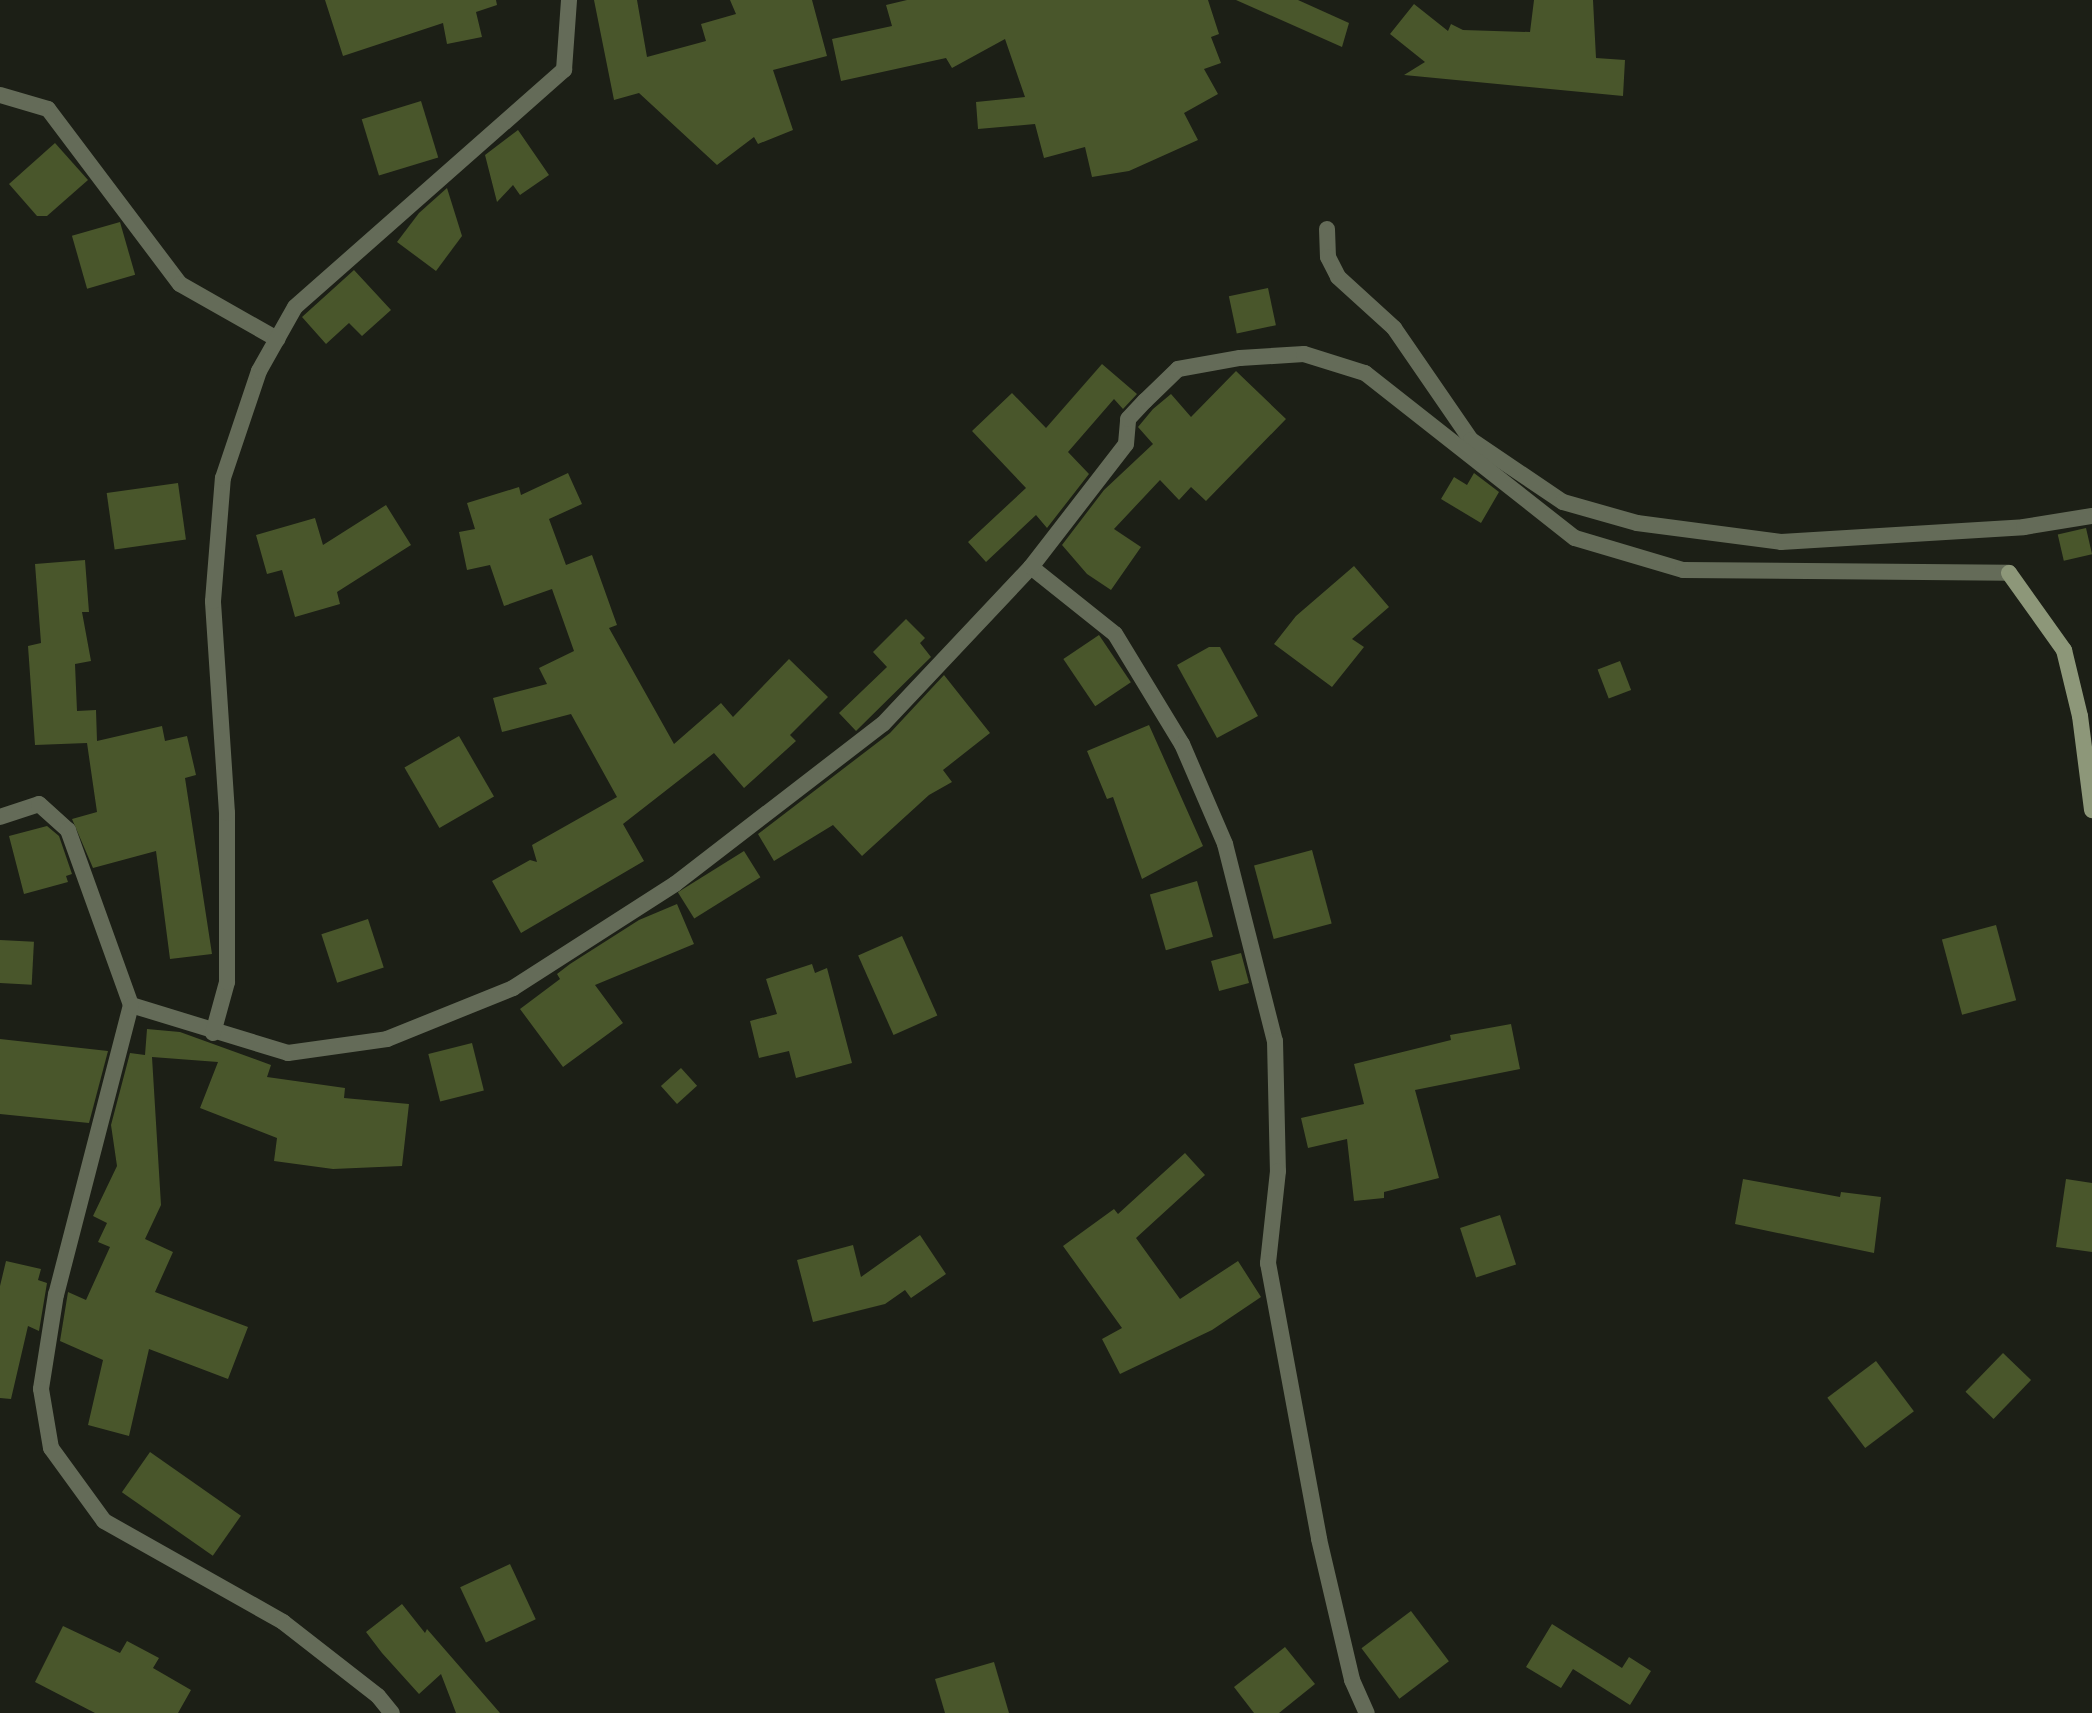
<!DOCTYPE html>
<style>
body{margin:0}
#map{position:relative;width:2092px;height:1713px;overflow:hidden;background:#1c1f16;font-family:"Noto Sans",sans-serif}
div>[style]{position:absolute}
.building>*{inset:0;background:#49562b;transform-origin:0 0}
.street>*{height:16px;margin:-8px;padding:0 8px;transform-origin:8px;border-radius:8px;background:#646b58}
.secondary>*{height:16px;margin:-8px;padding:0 8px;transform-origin:8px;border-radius:8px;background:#8d9779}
span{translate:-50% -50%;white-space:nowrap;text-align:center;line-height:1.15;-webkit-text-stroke:6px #070805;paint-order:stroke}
</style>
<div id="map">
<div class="building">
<i style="clip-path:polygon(325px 0,496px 0,497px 5px,476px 12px,482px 37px,447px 44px,443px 23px,343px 56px)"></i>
<i style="clip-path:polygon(594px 0,637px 0,647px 57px,706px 41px,701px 24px,736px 14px,730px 0,812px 0,827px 56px,773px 70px,793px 130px,758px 144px,754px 137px,717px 165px,639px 93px,614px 100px)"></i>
<i style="clip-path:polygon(907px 0,1208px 0,1219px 34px,1211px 37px,1221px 63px,1204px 69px,1218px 94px,1184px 113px,1198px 140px,1129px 171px,1092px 177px,1085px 147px,1044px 158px,1035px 124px,978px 129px,976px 102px,1025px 97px,1005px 39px,952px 68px,946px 58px,841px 81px,832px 39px,892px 26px,886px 5px)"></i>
<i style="clip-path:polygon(1236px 0,1298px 0,1349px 23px,1342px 47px)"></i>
<i style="clip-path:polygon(1534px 0,1593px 0,1596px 58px,1625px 60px,1623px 96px,1404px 75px,1425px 62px,1390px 34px,1414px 4px,1448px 31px,1451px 24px,1463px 30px,1530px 32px)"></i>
<i style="left:421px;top:101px;width:59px;height:62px;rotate:73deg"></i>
<i style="clip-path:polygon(518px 130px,549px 175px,520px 195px,513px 185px,497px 202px,485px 155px)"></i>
<i style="clip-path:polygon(55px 143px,88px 180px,47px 216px,37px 216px,9px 184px)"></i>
<i style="clip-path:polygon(447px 188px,462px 236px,436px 271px,397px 242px,419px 213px)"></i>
<i style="left:120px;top:222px;width:55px;height:50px;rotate:74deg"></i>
<i style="clip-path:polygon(354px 270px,391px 310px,362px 336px,349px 323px,326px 344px,302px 317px)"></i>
<i style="left:1268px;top:288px;width:38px;height:40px;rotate:78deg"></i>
<i style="clip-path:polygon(1102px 364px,1137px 394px,1123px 409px,1114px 399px,1068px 452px,1089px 474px,1047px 528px,1036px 515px,986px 562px,968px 542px,1026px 488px,972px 431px,1012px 393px,1046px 428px)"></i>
<i style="clip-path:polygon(1236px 371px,1286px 419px,1206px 501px,1191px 487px,1179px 500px,1160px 480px,1114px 529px,1141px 547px,1111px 590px,1087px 574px,1062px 545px,1104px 490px,1153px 444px,1138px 427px,1153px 409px,1171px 394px,1191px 417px)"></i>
<i style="clip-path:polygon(568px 473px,582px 504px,549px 519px,566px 565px,592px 555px,617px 625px,609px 628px,674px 744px,721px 703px,733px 717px,789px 659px,828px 697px,790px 735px,796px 741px,744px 788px,714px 753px,623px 824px,644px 861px,521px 933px,492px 881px,530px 860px,537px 862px,532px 845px,617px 797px,571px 714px,502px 732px,493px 698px,547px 684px,539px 668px,574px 651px,552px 589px,504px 606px,490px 565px,467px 570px,459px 532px,475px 529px,467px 503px,519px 487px,521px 495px)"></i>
<i style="clip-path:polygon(1474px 473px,1499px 492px,1481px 523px,1441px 499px,1454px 477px,1467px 485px)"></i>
<i style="left:178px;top:483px;width:57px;height:72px;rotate:82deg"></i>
<i style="clip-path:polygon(386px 505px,411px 545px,337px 592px,340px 604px,295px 617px,282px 570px,267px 574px,256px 535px,315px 518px,323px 545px)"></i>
<i style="left:2086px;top:528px;width:27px;height:29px;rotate:77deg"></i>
<i style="clip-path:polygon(85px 560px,89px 612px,82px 612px,91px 661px,75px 664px,77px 711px,96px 710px,97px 741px,162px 726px,165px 741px,187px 736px,196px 775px,185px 778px,212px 954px,170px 959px,156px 851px,93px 868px,72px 819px,97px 812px,87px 743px,35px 745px,28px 646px,41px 643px,35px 564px)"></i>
<i style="clip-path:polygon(1354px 566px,1389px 607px,1352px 639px,1364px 647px,1332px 687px,1274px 644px,1296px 616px)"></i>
<i style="clip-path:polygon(906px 619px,925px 638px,920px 643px,931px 657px,856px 731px,839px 713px,887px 667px,873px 652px)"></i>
<i style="left:1099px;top:635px;width:57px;height:43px;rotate:56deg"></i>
<i style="clip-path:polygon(1209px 647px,1220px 647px,1258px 716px,1217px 738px,1177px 665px)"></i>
<i style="left:1620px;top:661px;width:31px;height:24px;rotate:69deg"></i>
<i style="clip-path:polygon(944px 675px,990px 733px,943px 770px,952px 782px,929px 795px,862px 856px,833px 825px,774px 861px,758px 834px,890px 733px)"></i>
<i style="clip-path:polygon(1149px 725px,1203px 846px,1142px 879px,1113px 797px,1107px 799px,1087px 751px)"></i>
<i style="left:459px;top:736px;width:70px;height:63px;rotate:60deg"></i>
<i style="clip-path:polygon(47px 826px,59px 836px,72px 874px,66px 876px,68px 882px,24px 894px,9px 836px)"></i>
<i style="left:1312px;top:850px;width:76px;height:60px;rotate:75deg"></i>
<i style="left:744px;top:851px;width:31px;height:78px;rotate:58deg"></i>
<i style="left:1197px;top:881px;width:58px;height:49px;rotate:74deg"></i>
<i style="clip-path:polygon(677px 904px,694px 944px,595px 985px,623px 1023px,563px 1067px,520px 1009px,560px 979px,557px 974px,570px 964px,639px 920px)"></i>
<i style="left:368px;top:919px;width:51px;height:49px;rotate:72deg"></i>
<i style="left:1996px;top:925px;width:78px;height:56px;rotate:75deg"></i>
<i style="left:902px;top:936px;width:87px;height:48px;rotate:66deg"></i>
<i style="left:0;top:940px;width:34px;height:43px;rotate:3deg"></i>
<i style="left:1241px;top:953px;width:31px;height:31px;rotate:75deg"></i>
<i style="clip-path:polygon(812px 964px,815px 973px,827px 968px,852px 1063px,796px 1078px,789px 1051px,759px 1058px,750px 1021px,777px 1014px,766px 979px)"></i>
<i style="clip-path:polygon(1511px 1024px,1520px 1069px,1415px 1090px,1439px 1178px,1384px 1192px,1384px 1198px,1354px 1201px,1347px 1139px,1308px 1148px,1301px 1118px,1364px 1104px,1354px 1064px,1451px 1040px,1450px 1035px)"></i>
<i style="clip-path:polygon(147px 1029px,180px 1032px,271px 1065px,267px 1077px,345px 1088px,344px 1098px,409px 1104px,402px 1166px,333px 1169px,274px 1161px,277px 1138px,200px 1108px,218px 1062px,152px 1057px,161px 1205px,145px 1239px,173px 1252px,155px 1292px,248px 1327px,228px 1379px,149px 1349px,129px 1436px,88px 1425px,103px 1360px,60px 1341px,68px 1292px,86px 1300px,110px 1247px,98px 1242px,107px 1223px,93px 1216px,117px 1166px,111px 1125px,130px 1053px,145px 1055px)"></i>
<i style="clip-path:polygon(0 1039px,108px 1051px,89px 1123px,0 1114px)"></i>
<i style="left:472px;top:1043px;width:49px;height:45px;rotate:76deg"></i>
<i style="left:681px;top:1068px;width:24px;height:27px;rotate:48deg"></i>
<i style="clip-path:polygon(1185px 1153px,1205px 1175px,1136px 1238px,1180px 1299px,1238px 1261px,1261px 1297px,1212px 1330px,1120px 1374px,1102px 1339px,1122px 1328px,1063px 1246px,1114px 1209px,1118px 1214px)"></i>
<i style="clip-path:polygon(1743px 1179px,1840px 1197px,1841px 1192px,1881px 1197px,1874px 1253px,1735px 1224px)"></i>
<i style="clip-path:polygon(2066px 1179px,2092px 1183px,2092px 1252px,2056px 1247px)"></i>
<i style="left:1500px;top:1215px;width:52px;height:42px;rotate:72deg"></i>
<i style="clip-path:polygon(920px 1235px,946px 1274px,911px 1298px,905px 1290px,885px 1304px,813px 1322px,797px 1260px,853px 1245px,861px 1277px)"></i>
<i style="clip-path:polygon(6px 1261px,41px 1269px,38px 1280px,47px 1283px,39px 1331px,28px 1326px,11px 1399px,0 1398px,0 1286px)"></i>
<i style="left:2003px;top:1353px;width:39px;height:54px;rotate:44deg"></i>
<i style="left:1876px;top:1361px;width:63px;height:61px;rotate:53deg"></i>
<i style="left:150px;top:1452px;width:111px;height:49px;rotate:35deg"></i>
<i style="left:510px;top:1564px;width:61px;height:55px;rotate:65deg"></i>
<i style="clip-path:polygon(402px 1604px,425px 1633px,427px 1629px,500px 1713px,456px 1713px,441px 1674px,419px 1694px,382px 1653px,366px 1632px)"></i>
<i style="left:1411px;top:1611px;width:63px;height:62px;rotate:53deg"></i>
<i style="clip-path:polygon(1552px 1624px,1622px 1668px,1629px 1657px,1651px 1671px,1630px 1705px,1573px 1669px,1561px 1688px,1526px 1667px)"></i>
<i style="clip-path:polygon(63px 1626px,120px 1653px,127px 1641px,159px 1658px,153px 1668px,191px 1690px,178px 1713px,95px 1713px,35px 1682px)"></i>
<i style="clip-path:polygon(1285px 1647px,1315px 1684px,1279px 1713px,1254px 1713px,1234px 1687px)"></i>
<i style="clip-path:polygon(994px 1662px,1009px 1713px,945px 1713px,935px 1679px)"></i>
</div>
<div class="street">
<i style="left:0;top:95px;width:50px;rotate:16.3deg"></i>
<i style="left:48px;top:109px;width:219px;rotate:53deg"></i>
<i style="left:180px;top:284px;width:112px;rotate:29.6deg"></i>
<i style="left:1327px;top:229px;width:28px;rotate:88deg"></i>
<i style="left:1328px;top:257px;width:22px;rotate:63deg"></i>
<i style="left:1338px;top:277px;width:76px;rotate:42.3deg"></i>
<i style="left:1394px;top:328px;width:136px;rotate:55.5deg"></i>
<i style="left:1471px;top:440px;width:111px;rotate:34deg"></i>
<i style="left:1563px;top:502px;width:77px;rotate:15.8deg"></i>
<i style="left:1637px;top:523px;width:145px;rotate:7.5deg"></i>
<i style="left:1781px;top:542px;width:243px;rotate:-3.5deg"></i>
<i style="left:2024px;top:527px;width:69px;rotate:-9.2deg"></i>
<i style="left:1031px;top:567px;width:107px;rotate:38.6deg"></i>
<i style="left:1115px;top:634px;width:129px;rotate:58.7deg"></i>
<i style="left:1182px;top:744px;width:109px;rotate:66.7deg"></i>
<i style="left:1225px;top:844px;width:203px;rotate:75.8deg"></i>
<i style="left:1275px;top:1041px;width:130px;rotate:88.7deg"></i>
<i style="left:1278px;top:1171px;width:93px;rotate:96.2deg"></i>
<i style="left:1268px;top:1263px;width:281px;rotate:79.5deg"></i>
<i style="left:1319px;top:1539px;width:145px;rotate:76.8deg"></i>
<i style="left:1352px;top:1680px;width:36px;rotate:66deg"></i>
<i style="left:0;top:817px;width:41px;rotate:-18.4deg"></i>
<i style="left:39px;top:804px;width:39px;rotate:42deg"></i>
<i style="left:68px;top:830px;width:186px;rotate:70.2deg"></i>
<i style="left:131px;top:1005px;width:164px;rotate:17deg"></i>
<i style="left:288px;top:1053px;width:100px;rotate:-8deg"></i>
<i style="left:387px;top:1039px;width:136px;rotate:-22deg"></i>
<i style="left:513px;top:988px;width:193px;rotate:-32.7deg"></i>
<i style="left:675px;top:884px;width:262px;rotate:-37.6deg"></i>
<i style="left:883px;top:724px;width:216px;rotate:-46.7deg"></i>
<i style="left:1031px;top:567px;width:155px;rotate:-52.3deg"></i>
<i style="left:1126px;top:444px;width:25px;rotate:-85deg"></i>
<i style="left:1128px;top:419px;width:25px;rotate:-47deg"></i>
<i style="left:1145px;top:401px;width:46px;rotate:-44.1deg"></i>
<i style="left:1178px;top:369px;width:63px;rotate:-10.1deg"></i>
<i style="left:1240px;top:358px;width:64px;rotate:-3.6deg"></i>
<i style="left:1304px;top:354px;width:64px;rotate:17.3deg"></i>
<i style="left:1365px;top:373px;width:267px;rotate:38.2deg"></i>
<i style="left:1575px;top:538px;width:113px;rotate:16.5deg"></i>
<i style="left:1683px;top:570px;width:326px;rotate:0.5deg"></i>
<i style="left:131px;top:1005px;width:299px;rotate:104.5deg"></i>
<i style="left:56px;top:1294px;width:96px;rotate:99deg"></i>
<i style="left:41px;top:1389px;width:60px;rotate:80.4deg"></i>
<i style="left:51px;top:1448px;width:90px;rotate:54deg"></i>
<i style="left:104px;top:1521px;width:206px;rotate:29.4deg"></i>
<i style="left:283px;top:1622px;width:120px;rotate:37.9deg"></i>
<i style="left:378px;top:1696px;width:22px;rotate:51deg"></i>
<i style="left:213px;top:1033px;width:53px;rotate:-74.6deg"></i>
<i style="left:227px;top:982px;width:169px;rotate:-90deg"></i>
<i style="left:227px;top:813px;width:212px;rotate:-93.8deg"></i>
<i style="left:213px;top:601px;width:123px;rotate:-85.4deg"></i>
<i style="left:223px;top:478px;width:113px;rotate:-71.4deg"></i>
<i style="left:259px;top:371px;width:73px;rotate:-60.6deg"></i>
<i style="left:295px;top:307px;width:359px;rotate:-41.4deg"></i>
<i style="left:564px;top:70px;width:70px;rotate:-85.9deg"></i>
</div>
<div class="secondary">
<i style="left:2009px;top:573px;width:95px;rotate:54.5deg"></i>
<i style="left:2064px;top:650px;width:68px;rotate:76.4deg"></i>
<i style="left:2080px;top:716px;width:95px;rotate:82.7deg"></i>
</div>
</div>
